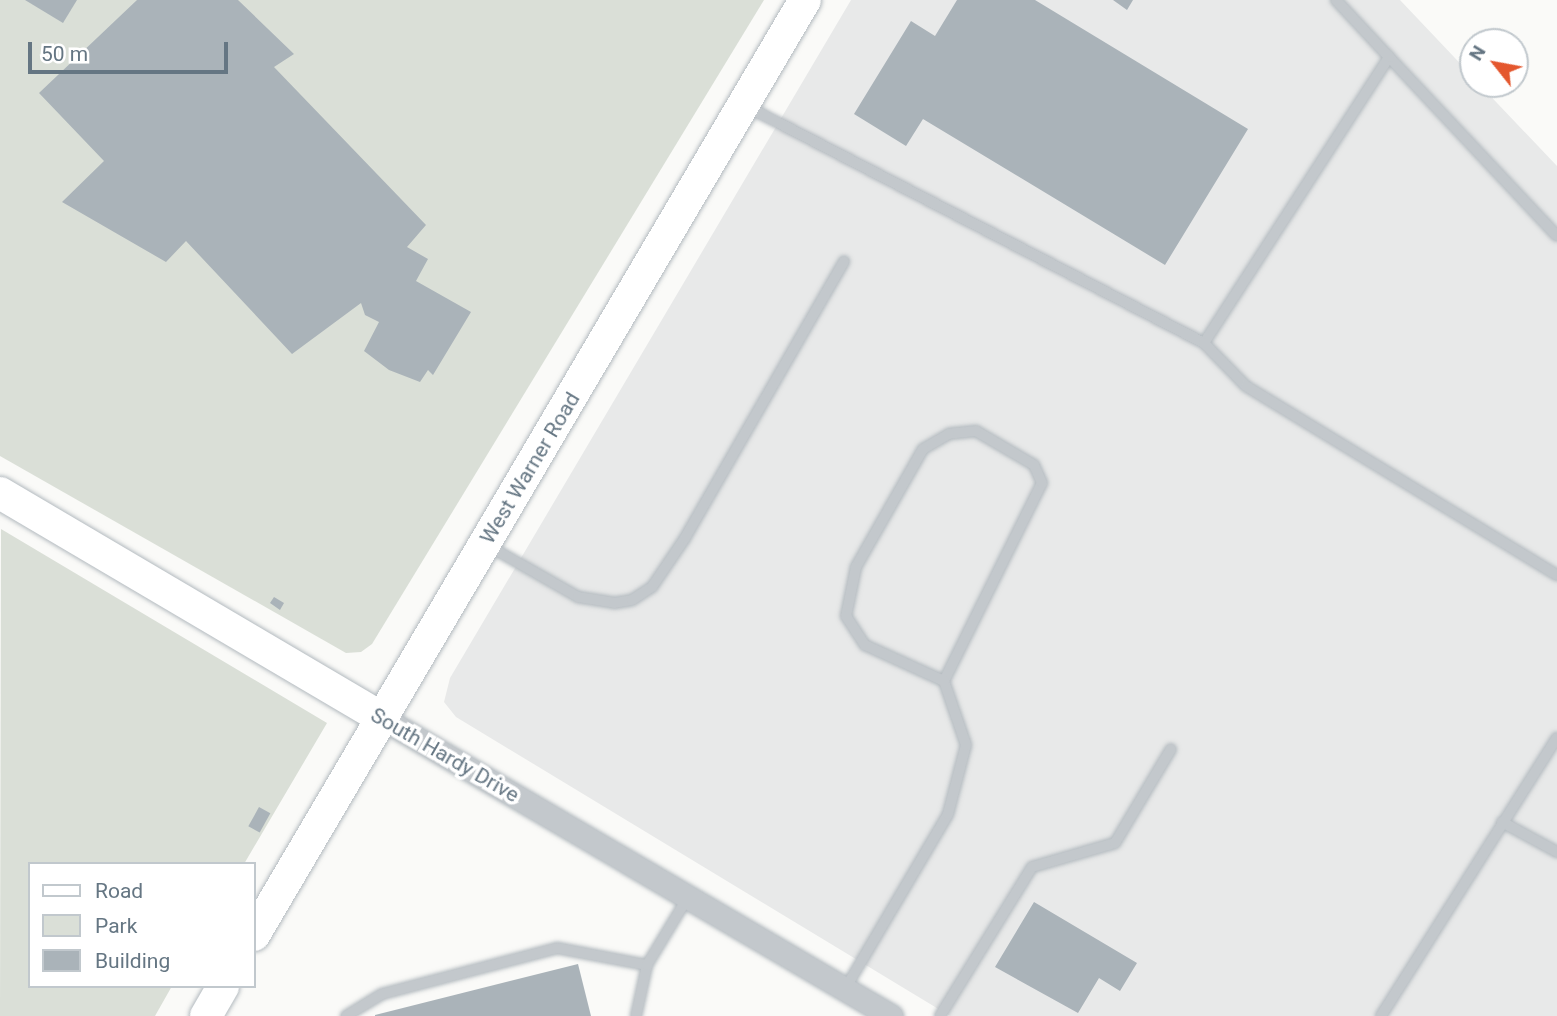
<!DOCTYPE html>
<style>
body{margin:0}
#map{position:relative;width:1557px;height:1016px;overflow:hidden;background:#fafaf8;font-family:Roboto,sans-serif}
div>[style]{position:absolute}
.built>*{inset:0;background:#e8e9e9}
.green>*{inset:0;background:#dadfd7}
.building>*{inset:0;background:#aab3b9;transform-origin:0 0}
.roads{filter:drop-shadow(0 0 2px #b3babf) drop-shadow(0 0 2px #b3babf)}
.lane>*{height:10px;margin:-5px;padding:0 5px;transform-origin:5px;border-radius:5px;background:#c3c8cc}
.street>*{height:23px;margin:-11.5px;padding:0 11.5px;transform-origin:11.5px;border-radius:11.5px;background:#c3c8cc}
.secondary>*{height:32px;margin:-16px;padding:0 16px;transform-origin:16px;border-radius:16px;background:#fff}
span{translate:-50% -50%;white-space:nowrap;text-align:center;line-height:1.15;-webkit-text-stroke:7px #fff;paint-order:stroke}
.street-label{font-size:21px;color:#657683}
.legend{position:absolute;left:28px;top:862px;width:228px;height:126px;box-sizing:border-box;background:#fff;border:2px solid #c1c8cd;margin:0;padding:9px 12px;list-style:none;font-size:21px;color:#657683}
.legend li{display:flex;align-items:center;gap:14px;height:35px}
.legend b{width:35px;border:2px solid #c1c8cd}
.north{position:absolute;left:1459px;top:28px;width:70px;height:70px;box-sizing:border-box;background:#fff;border:2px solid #c1c8cd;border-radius:50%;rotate:301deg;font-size:19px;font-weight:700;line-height:28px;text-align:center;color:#657683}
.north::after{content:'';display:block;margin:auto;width:24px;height:32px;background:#e4572e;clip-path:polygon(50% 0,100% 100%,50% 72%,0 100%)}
.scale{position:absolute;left:28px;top:42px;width:200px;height:32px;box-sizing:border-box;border:4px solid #657683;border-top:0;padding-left:9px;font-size:21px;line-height:24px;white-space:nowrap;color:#657683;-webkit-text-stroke:5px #fff;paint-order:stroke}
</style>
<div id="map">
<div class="built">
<i style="clip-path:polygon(851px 0,1400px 0,1473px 77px,1473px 84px,1479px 84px,1557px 166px,1557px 1016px,950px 1016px,456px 717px,444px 702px,450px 678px)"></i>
</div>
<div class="green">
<i style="clip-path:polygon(0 0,764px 0,372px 644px,361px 652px,346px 653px,0 456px)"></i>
<i style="clip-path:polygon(1px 529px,327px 723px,244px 864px,30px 864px,30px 986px,172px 986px,155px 1016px,0 1016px)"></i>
</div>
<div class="building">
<i style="clip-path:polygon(25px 0,77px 0,63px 23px)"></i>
<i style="clip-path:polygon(137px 0,238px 0,294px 54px,274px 67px,426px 225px,407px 247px,428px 259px,416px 281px,471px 312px,433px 375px,428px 370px,420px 382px,389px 370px,364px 351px,379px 322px,365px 315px,361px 303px,292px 354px,186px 241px,166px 262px,62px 202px,104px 161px,39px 93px)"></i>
<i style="clip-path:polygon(957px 0,1035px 0,1248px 129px,1165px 265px,923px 119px,906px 146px,854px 114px,911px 21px,935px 36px)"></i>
<i style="clip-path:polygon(1113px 0,1133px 0,1127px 10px)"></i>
<i style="clip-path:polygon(274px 597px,284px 603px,280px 610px,270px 603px)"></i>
<i style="left:259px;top:807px;width:13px;height:22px;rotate:29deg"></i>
<i style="clip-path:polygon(1034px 902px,1137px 963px,1120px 991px,1099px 978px,1078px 1013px,995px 967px)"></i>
<i style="clip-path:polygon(578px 964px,591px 1016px,375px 1016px,375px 1015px)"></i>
</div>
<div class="roads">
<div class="lane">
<i style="left:1389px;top:57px;width:245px;rotate:46.8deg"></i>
<i style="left:746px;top:106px;width:516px;rotate:27.36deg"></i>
<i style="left:1204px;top:343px;width:341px;rotate:-57.1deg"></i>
<i style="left:1389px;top:57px;width:78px;rotate:-132.9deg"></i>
<i style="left:1204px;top:343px;width:60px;rotate:45.7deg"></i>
<i style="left:1246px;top:386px;width:364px;rotate:31.3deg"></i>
<i style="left:487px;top:545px;width:105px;rotate:29.7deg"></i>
<i style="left:578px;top:597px;width:36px;rotate:9deg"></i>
<i style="left:614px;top:603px;width:18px;rotate:-9deg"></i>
<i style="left:632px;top:600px;width:24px;rotate:-33deg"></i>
<i style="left:652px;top:587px;width:59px;rotate:-56deg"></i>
<i style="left:685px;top:538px;width:319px;rotate:-60.1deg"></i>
<i style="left:1502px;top:822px;width:63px;rotate:28.6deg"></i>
<i style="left:845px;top:989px;width:203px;rotate:-59.5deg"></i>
<i style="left:948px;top:814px;width:71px;rotate:-75.4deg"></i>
<i style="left:966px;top:745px;width:68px;rotate:-109deg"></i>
<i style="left:944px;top:681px;width:221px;rotate:-63.7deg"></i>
<i style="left:1042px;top:483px;width:20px;rotate:-114deg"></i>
<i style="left:1034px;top:465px;width:67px;rotate:-149.6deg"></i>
<i style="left:976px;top:431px;width:27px;rotate:174deg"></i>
<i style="left:949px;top:434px;width:30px;rotate:150deg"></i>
<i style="left:923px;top:449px;width:136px;rotate:119.6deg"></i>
<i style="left:856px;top:567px;width:50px;rotate:101.5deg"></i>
<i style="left:846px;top:616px;width:35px;rotate:57deg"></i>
<i style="left:865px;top:645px;width:87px;rotate:24.5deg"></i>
<i style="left:346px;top:1016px;width:42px;rotate:-31.4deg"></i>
<i style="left:382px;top:994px;width:181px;rotate:-14.7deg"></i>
<i style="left:557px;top:948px;width:92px;rotate:10.7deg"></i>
<i style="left:636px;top:1016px;width:52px;rotate:-77.8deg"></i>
<i style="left:647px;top:965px;width:79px;rotate:-58.9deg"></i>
<i style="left:940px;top:1016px;width:175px;rotate:-58.3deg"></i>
<i style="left:1032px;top:867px;width:86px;rotate:-16.1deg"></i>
<i style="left:1115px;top:843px;width:109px;rotate:-59.2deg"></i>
<i style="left:1381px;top:1016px;width:329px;rotate:-57.7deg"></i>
</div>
<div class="street">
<i style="left:382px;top:718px;width:590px;rotate:30.35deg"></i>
</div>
<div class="secondary">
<i style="left:0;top:493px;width:443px;rotate:30.5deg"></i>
<i style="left:254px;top:935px;width:1085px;rotate:-59.49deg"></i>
<i style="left:206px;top:1016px;width:34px;rotate:-60deg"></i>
</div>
</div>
<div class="street-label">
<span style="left:530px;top:468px;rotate:-59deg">West Warner Road</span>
<span style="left:445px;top:755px;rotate:30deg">South Hardy Drive</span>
</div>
<ul class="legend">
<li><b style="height:9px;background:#fff"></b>Road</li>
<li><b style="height:19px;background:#dadfd7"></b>Park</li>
<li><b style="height:19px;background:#aab3b9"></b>Building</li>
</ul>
<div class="north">N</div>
<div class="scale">50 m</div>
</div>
